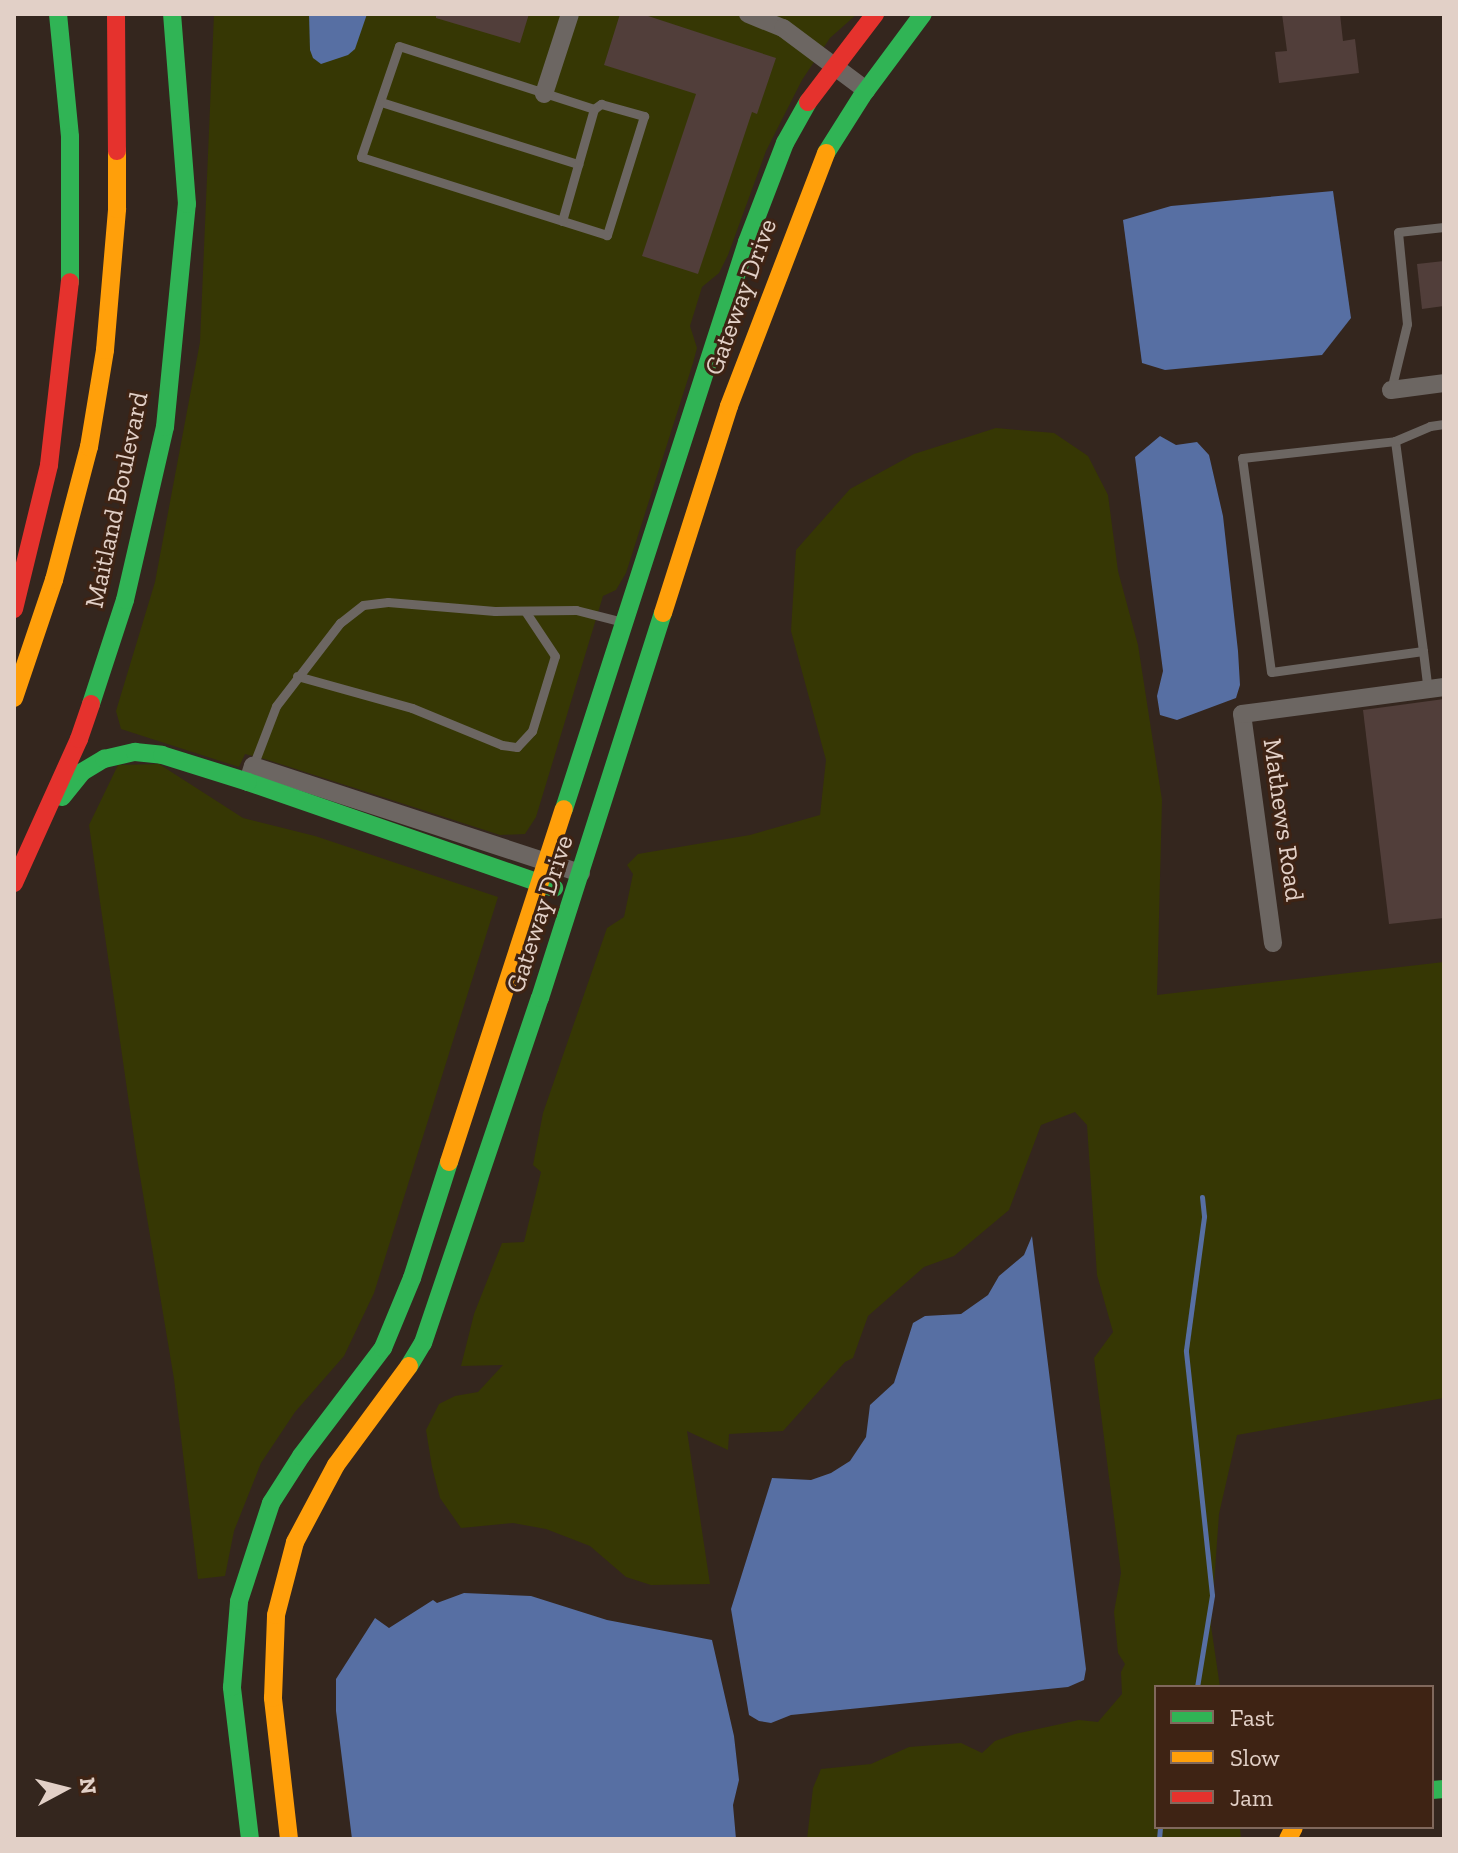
<!DOCTYPE html>
<style>
body{margin:0}
#map{position:relative;width:1458px;height:1853px;overflow:hidden;background:#34261e;font-family:"Zilla Slab",serif}
div>[style]{position:absolute}
.green>*{inset:0;background:#363704}
.water>*{inset:0;background:#576fa3}
.stream>*{height:5px;margin:-2.5px;padding:0 2.5px;transform-origin:2.5px;border-radius:2.5px;background:#576fa3}
.building>*{inset:0;background:#513e3a}
.lane>*{height:9px;margin:-4.5px;padding:0 4.5px;transform-origin:4.5px;border-radius:4.5px;background:#6c6662}
.street>*{height:18px;margin:-9px;padding:0 9px;transform-origin:9px;border-radius:9px;background:#6c6662}
.fast>*{height:18px;margin:-9px;padding:0 9px;transform-origin:9px;border-radius:9px;background:#30b455}
.slow>*{height:18px;margin:-9px;padding:0 9px;transform-origin:9px;border-radius:9px;background:#ff9f0a}
.jam>*{height:18px;margin:-9px;padding:0 9px;transform-origin:9px;border-radius:9px;background:#e5322d}
span{translate:-50% -50%;white-space:nowrap;text-align:center;line-height:1.15;-webkit-text-stroke:6px #3e2314;paint-order:stroke}
.street-label{font-size:26px;color:#e2d0c7}
.frame{position:absolute;inset:0;border:16px solid #e2d0c7;pointer-events:none}
.legend{position:absolute;left:1154px;top:1685px;width:280px;height:144px;box-sizing:border-box;background:#3e2314;border:2px solid #80685c;margin:0;padding:10px 14px;list-style:none;font-size:24px;color:#e2d0c7}
.legend li{display:flex;align-items:center;gap:16px;height:40px}
.legend b{width:40px;border:2px solid #80685c}
.north{position:absolute;left:24px;top:1749px;width:80px;height:80px;-webkit-text-stroke:6px #3e2314;paint-order:stroke;rotate:83deg;font-size:22px;font-weight:700;line-height:32px;text-align:center;color:#e2d0c7}
.north::after{content:'';display:block;margin:auto;width:28px;height:36px;background:#e2d0c7;clip-path:polygon(50% 0,100% 100%,50% 72%,0 100%)}
</style>
<div id="map">
<div class="green">
<i style="clip-path:polygon(214px 14px,857px 14px,830px 38px,802px 80px,766px 151px,728px 255px,719px 273px,702px 287px,690px 326px,697px 348px,693px 363px,626px 573px,616px 590px,603px 596px,536px 817px,525px 834px,500px 835px,268px 760px,245px 754px,239px 767px,121px 729px,116px 711px,155px 582px,200px 342px)"></i>
<i style="clip-path:polygon(996px 428px,1054px 433px,1088px 456px,1108px 495px,1118px 571px,1138px 645px,1162px 800px,1157px 995px,1444px 962px,1444px 1398px,1237px 1435px,1219px 1514px,1211px 1626px,1220px 1687px,1156px 1687px,1156px 1827px,1240px 1827px,1241px 1839px,807px 1839px,813px 1788px,821px 1769px,871px 1764px,909px 1747px,961px 1743px,982px 1753px,995px 1741px,1015px 1734px,1079px 1720px,1098px 1722px,1122px 1694px,1121px 1672px,1125px 1664px,1118px 1653px,1114px 1612px,1121px 1573px,1094px 1358px,1113px 1332px,1097px 1275px,1087px 1125px,1075px 1112px,1041px 1125px,1009px 1210px,954px 1256px,924px 1267px,868px 1316px,853px 1358px,845px 1362px,783px 1431px,729px 1434px,728px 1450px,687px 1431px,710px 1584px,651px 1585px,626px 1577px,590px 1546px,546px 1529px,513px 1523px,461px 1528px,440px 1498px,432px 1467px,426px 1430px,439px 1404px,455px 1396px,478px 1392px,503px 1365px,461px 1366px,474px 1314px,502px 1243px,524px 1242px,541px 1172px,533px 1165px,543px 1113px,607px 928px,624px 917px,633px 874px,627px 865px,638px 854px,750px 835px,820px 815px,826px 760px,791px 631px,796px 550px,850px 489px,914px 454px)"></i>
<i style="clip-path:polygon(159px 764px,243px 818px,315px 836px,498px 897px,374px 1293px,344px 1356px,295px 1412px,261px 1463px,234px 1531px,225px 1576px,198px 1579px,174px 1379px,136px 1152px,89px 825px,118px 765px)"></i>
</div>
<div class="water">
<i style="clip-path:polygon(309px 14px,367px 14px,355px 49px,348px 55px,321px 64px,313px 58px,310px 50px)"></i>
<i style="clip-path:polygon(1333px 191px,1351px 318px,1322px 355px,1165px 370px,1142px 363px,1123px 220px,1171px 206px)"></i>
<i style="clip-path:polygon(1160px 436px,1176px 445px,1197px 442px,1209px 455px,1223px 516px,1238px 651px,1240px 685px,1236px 698px,1177px 720px,1160px 715px,1157px 696px,1163px 671px,1135px 457px)"></i>
<i style="clip-path:polygon(1032px 1236px,1086px 1669px,1084px 1680px,1068px 1687px,791px 1715px,771px 1723px,759px 1721px,749px 1715px,731px 1609px,772px 1478px,811px 1480px,831px 1473px,850px 1461px,866px 1437px,870px 1405px,894px 1383px,913px 1323px,925px 1316px,961px 1314px,988px 1295px,999px 1276px,1024px 1255px)"></i>
<i style="clip-path:polygon(464px 1593px,531px 1596px,607px 1620px,712px 1640px,734px 1736px,739px 1780px,733px 1805px,736px 1839px,352px 1839px,336px 1711px,336px 1679px,375px 1618px,389px 1628px,433px 1600px,437px 1603px)"></i>
</div>
<div class="stream">
<i style="left:1197px;top:1687px;width:93px;rotate:-80.7deg"></i>
<i style="left:1212px;top:1595px;width:246px;rotate:-96.1deg"></i>
<i style="left:1186px;top:1350px;width:135px;rotate:-82.3deg"></i>
<i style="left:1204px;top:1216px;width:19px;rotate:-96deg"></i>
<i style="left:1159px;top:1839px;width:12px;rotate:-85deg"></i>
</div>
<div class="building">
<i style="clip-path:polygon(436px 14px,529px 14px,520px 43px,436px 18px)"></i>
<i style="clip-path:polygon(620px 14px,642px 14px,776px 58px,757px 114px,752px 112px,698px 274px,642px 256px,696px 94px,604px 65px)"></i>
<i style="clip-path:polygon(1282px 14px,1340px 14px,1343px 41px,1355px 39px,1359px 73px,1279px 83px,1275px 52px,1287px 51px)"></i>
<i style="clip-path:polygon(1444px 261px,1444px 306px,1422px 309px,1417px 264px)"></i>
<i style="clip-path:polygon(1444px 699px,1444px 918px,1389px 924px,1363px 710px)"></i>
</div>
<div class="lane">
<i style="left:399px;top:46px;width:205px;rotate:17.9deg"></i>
<i style="left:594px;top:109px;width:9px;rotate:-36deg"></i>
<i style="left:601px;top:104px;width:45px;rotate:15.6deg"></i>
<i style="left:644px;top:116px;width:125px;rotate:107.3deg"></i>
<i style="left:607px;top:235px;width:258px;rotate:-162.4deg"></i>
<i style="left:361px;top:157px;width:117px;rotate:-71.1deg"></i>
<i style="left:381px;top:102px;width:207px;rotate:17.5deg"></i>
<i style="left:562px;top:221px;width:116px;rotate:-74.1deg"></i>
<i style="left:1391px;top:390px;width:68px;rotate:-76.4deg"></i>
<i style="left:1407px;top:324px;width:92px;rotate:-95.6deg"></i>
<i style="left:1398px;top:232px;width:46px;rotate:-6.2deg"></i>
<i style="left:1395px;top:441px;width:212px;rotate:82.4deg"></i>
<i style="left:1423px;top:651px;width:153px;rotate:172.1deg"></i>
<i style="left:1271px;top:672px;width:216px;rotate:-97.7deg"></i>
<i style="left:1242px;top:458px;width:154px;rotate:-6.3deg"></i>
<i style="left:1395px;top:441px;width:38px;rotate:-23deg"></i>
<i style="left:1430px;top:426px;width:14px;rotate:-8deg"></i>
<i style="left:1423px;top:651px;width:38px;rotate:83deg"></i>
<i style="left:297px;top:676px;width:119px;rotate:15.5deg"></i>
<i style="left:412px;top:708px;width:97px;rotate:22.3deg"></i>
<i style="left:502px;top:745px;width:15px;rotate:8deg"></i>
<i style="left:517px;top:747px;width:22px;rotate:-47deg"></i>
<i style="left:532px;top:731px;width:78px;rotate:-73deg"></i>
<i style="left:555px;top:656px;width:54px;rotate:-123.7deg"></i>
<i style="left:253px;top:766px;width:64px;rotate:-69deg"></i>
<i style="left:276px;top:706px;width:105px;rotate:-52.4deg"></i>
<i style="left:340px;top:623px;width:29px;rotate:-38deg"></i>
<i style="left:363px;top:605px;width:25px;rotate:-7deg"></i>
<i style="left:388px;top:602px;width:107px;rotate:4.8deg"></i>
<i style="left:495px;top:611px;width:81px;rotate:-0.7deg"></i>
<i style="left:576px;top:610px;width:49px;rotate:14.3deg"></i>
</div>
<div class="street">
<i style="left:748px;top:14px;width:38px;rotate:22deg"></i>
<i style="left:783px;top:28px;width:104px;rotate:36.8deg"></i>
<i style="left:544px;top:94px;width:84px;rotate:-72deg"></i>
<i style="left:1391px;top:390px;width:53px;rotate:-7.5deg"></i>
<i style="left:248px;top:782px;width:17px;rotate:-73deg"></i>
<i style="left:253px;top:766px;width:345px;rotate:18.1deg"></i>
<i style="left:1273px;top:943px;width:231px;rotate:-97.7deg"></i>
<i style="left:1242px;top:714px;width:204px;rotate:-7.6deg"></i>
</div>
<div class="fast">
<i style="left:58px;top:14px;width:124px;rotate:84.4deg"></i>
<i style="left:70px;top:137px;width:145px;rotate:90deg"></i>
<i style="left:826px;top:153px;width:67px;rotate:-57.7deg"></i>
<i style="left:862px;top:96px;width:102px;rotate:-53.4deg"></i>
<i style="left:91px;top:704px;width:109px;rotate:-71.9deg"></i>
<i style="left:125px;top:600px;width:178px;rotate:-77deg"></i>
<i style="left:165px;top:427px;width:224px;rotate:-84.4deg"></i>
<i style="left:187px;top:204px;width:191px;rotate:-94.5deg"></i>
<i style="left:248px;top:782px;width:324px;rotate:19.1deg"></i>
<i style="left:62px;top:797px;width:32px;rotate:-51deg"></i>
<i style="left:82px;top:772px;width:26px;rotate:-31deg"></i>
<i style="left:104px;top:759px;width:32px;rotate:-13deg"></i>
<i style="left:135px;top:752px;width:27px;rotate:6deg"></i>
<i style="left:162px;top:755px;width:90px;rotate:17.4deg"></i>
<i style="left:564px;top:809px;width:596px;rotate:-72.11deg"></i>
<i style="left:747px;top:242px;width:106px;rotate:-69deg"></i>
<i style="left:785px;top:143px;width:47px;rotate:-60.7deg"></i>
<i style="left:409px;top:1366px;width:27px;rotate:-59deg"></i>
<i style="left:423px;top:1343px;width:364px;rotate:-71.3deg"></i>
<i style="left:540px;top:998px;width:404px;rotate:-72.3deg"></i>
<i style="left:1432px;top:1790px;width:12px;rotate:-5deg"></i>
<i style="left:250px;top:1839px;width:153px;rotate:-96.8deg"></i>
<i style="left:232px;top:1687px;width:86px;rotate:-85.3deg"></i>
<i style="left:239px;top:1601px;width:103px;rotate:-71.9deg"></i>
<i style="left:271px;top:1503px;width:56px;rotate:-57.4deg"></i>
<i style="left:301px;top:1456px;width:136px;rotate:-52.8deg"></i>
<i style="left:383px;top:1348px;width:76px;rotate:-67.5deg"></i>
<i style="left:412px;top:1278px;width:122px;rotate:-72.3deg"></i>
</div>
<div class="slow">
<i style="left:663px;top:613px;width:217px;rotate:-72.3deg"></i>
<i style="left:729px;top:406px;width:271px;rotate:-69deg"></i>
<i style="left:14px;top:698px;width:125px;rotate:-71.3deg"></i>
<i style="left:54px;top:580px;width:138px;rotate:-75.3deg"></i>
<i style="left:89px;top:447px;width:98px;rotate:-80.6deg"></i>
<i style="left:105px;top:350px;width:142px;rotate:-85.1deg"></i>
<i style="left:117px;top:209px;width:58px;rotate:-90deg"></i>
<i style="left:449px;top:1162px;width:371px;rotate:-72deg"></i>
<i style="left:289px;top:1839px;width:142px;rotate:-96.5deg"></i>
<i style="left:273px;top:1698px;width:83px;rotate:-87.9deg"></i>
<i style="left:276px;top:1615px;width:75px;rotate:-75.4deg"></i>
<i style="left:295px;top:1542px;width:87px;rotate:-62deg"></i>
<i style="left:336px;top:1465px;width:123px;rotate:-53.6deg"></i>
<i style="left:1288px;top:1839px;width:13px;rotate:-63deg"></i>
</div>
<div class="jam">
<i style="left:116px;top:14px;width:137px;rotate:89.6deg"></i>
<i style="left:808px;top:102px;width:111px;rotate:-52.7deg"></i>
<i style="left:14px;top:609px;width:148px;rotate:-76.3deg"></i>
<i style="left:49px;top:465px;width:184px;rotate:-83.5deg"></i>
<i style="left:14px;top:883px;width:158px;rotate:-65.7deg"></i>
<i style="left:79px;top:739px;width:37px;rotate:-71deg"></i>
</div>
<div class="street-label">
<span style="left:741px;top:297px;rotate:-70deg">Gateway Drive</span>
<span style="left:117px;top:500px;rotate:-78deg">Maitland Boulevard</span>
<span style="left:1283px;top:820px;rotate:82deg">Mathews Road</span>
<span style="left:540px;top:914px;rotate:-72deg">Gateway Drive</span>
</div>
<div class="frame"></div>
<ul class="legend">
<li><b style="height:10px;background:#30b455"></b>Fast</li>
<li><b style="height:10px;background:#ff9f0a"></b>Slow</li>
<li><b style="height:10px;background:#e5322d"></b>Jam</li>
</ul>
<div class="north">N</div>
</div>
